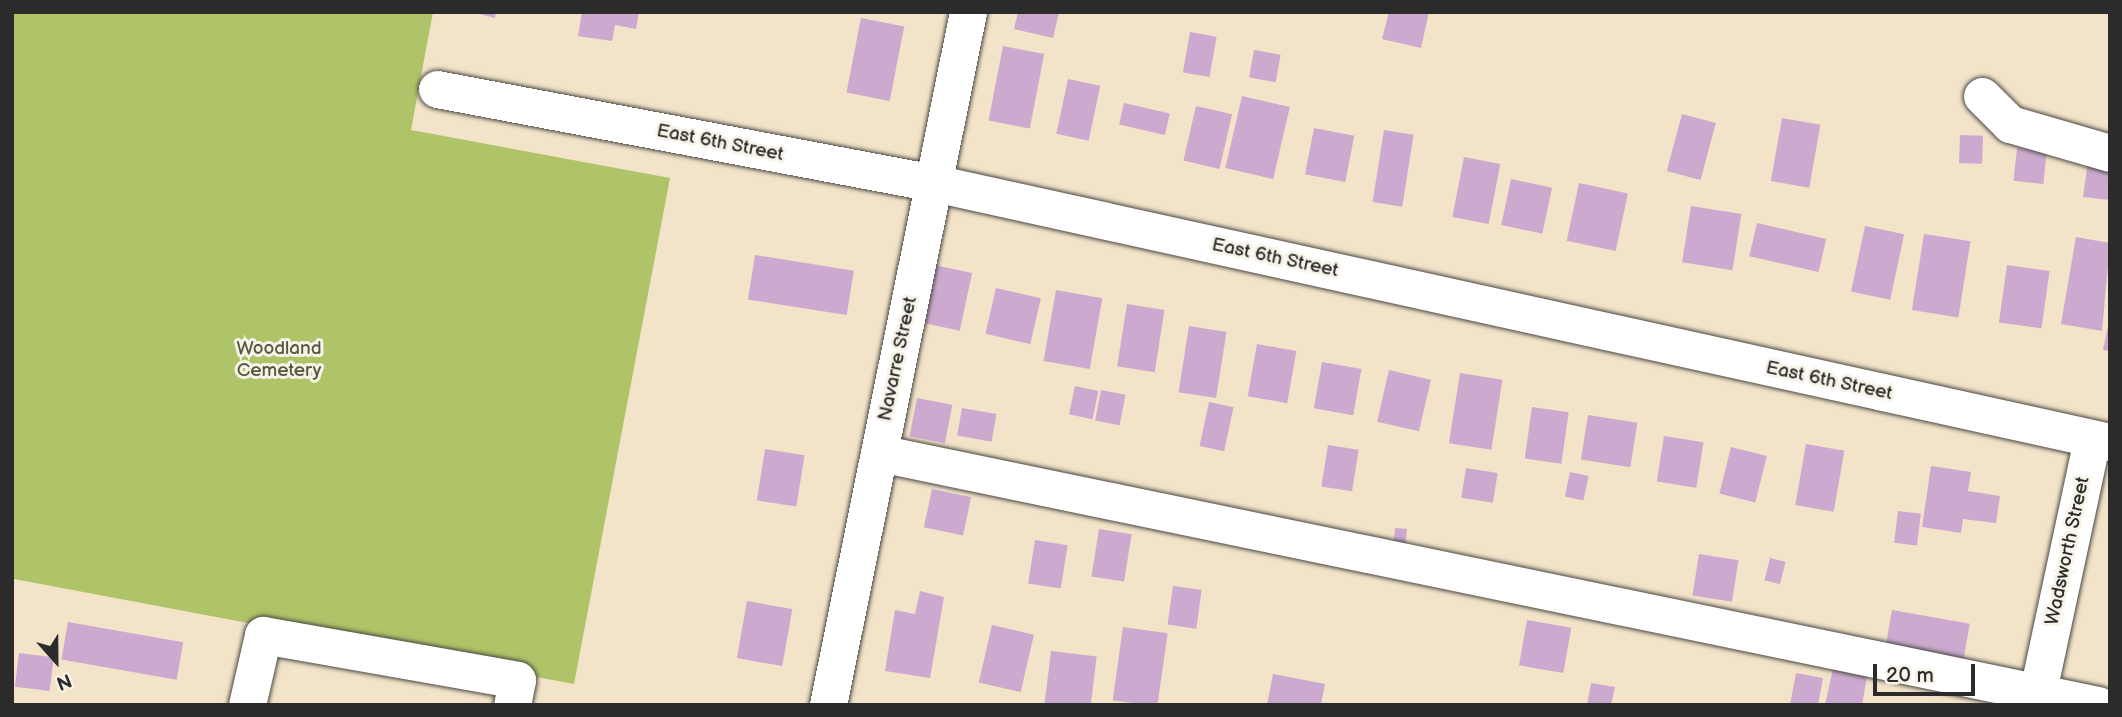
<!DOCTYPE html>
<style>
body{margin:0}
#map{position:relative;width:2122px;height:717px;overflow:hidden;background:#f2e3c9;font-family:"Balsamiq Sans",sans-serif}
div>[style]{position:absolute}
.green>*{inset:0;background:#afc468}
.building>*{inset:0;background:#ccaacf;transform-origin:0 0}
.roads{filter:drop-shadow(0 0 2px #494743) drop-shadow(0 0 2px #494743)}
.minor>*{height:37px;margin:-18.5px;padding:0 18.5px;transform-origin:18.5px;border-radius:18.5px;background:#fff}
span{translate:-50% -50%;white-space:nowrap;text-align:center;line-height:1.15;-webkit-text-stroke:6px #f7f3e8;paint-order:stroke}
.street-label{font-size:19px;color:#2b2b2b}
.park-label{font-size:19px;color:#53593d}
.frame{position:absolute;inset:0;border:14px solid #2b2b2b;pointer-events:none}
.north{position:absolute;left:21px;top:626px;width:70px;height:70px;-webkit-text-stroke:5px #f7f3e8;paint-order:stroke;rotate:159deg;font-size:19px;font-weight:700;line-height:28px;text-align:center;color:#2b2b2b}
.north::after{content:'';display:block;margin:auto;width:24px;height:32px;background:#2b2b2b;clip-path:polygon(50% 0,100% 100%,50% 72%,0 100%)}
.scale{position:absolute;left:1873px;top:664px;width:102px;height:32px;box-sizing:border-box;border:4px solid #2b2b2b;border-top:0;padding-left:9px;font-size:21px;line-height:24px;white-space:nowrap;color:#2b2b2b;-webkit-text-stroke:5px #f7f3e8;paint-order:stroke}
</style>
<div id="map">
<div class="green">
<i style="clip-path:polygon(12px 12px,433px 12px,411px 130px,670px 178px,574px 684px,14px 579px,12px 586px)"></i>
</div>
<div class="building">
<i style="clip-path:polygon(472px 12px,496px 12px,495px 18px)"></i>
<i style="clip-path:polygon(582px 12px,639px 12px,636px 29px,615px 25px,612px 41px,578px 36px)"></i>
<i style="clip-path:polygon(1018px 12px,1059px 12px,1053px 38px,1014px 29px)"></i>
<i style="clip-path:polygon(1389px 12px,1429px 12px,1421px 48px,1382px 39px)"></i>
<i style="left:861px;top:18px;width:44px;height:76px;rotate:11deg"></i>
<i style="left:1190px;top:32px;width:27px;height:41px;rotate:10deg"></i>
<i style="left:1003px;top:46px;width:42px;height:76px;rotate:11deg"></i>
<i style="left:1254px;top:50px;width:27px;height:28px;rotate:10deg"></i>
<i style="left:1068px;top:79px;width:33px;height:56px;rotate:12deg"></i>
<i style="left:1242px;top:96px;width:49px;height:74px;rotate:13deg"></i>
<i style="left:1124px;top:103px;width:47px;height:22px;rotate:13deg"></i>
<i style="left:1196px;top:106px;width:37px;height:56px;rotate:13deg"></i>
<i style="left:1682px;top:114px;width:35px;height:59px;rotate:15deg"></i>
<i style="left:1782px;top:118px;width:39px;height:64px;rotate:10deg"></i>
<i style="left:1314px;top:128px;width:41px;height:47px;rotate:11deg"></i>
<i style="left:1384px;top:130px;width:30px;height:73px;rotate:9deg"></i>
<i style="left:1960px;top:135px;width:23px;height:28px;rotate:2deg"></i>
<i style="left:2017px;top:148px;width:30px;height:33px;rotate:6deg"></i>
<i style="left:1464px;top:157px;width:37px;height:61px;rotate:11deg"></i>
<i style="clip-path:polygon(2088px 161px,2110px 164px,2110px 200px,2083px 197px)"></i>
<i style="left:1511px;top:179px;width:42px;height:47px;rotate:12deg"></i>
<i style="left:1579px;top:183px;width:50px;height:59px;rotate:12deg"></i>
<i style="left:1691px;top:206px;width:51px;height:57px;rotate:9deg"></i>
<i style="left:1757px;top:223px;width:71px;height:34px;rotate:13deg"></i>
<i style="left:1865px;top:226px;width:40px;height:67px;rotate:12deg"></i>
<i style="left:1924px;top:234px;width:47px;height:77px;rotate:9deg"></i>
<i style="clip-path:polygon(2076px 237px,2110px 243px,2102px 331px,2061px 324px)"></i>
<i style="left:755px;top:255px;width:100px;height:45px;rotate:9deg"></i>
<i style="left:930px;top:264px;width:43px;height:59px;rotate:12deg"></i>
<i style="left:2007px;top:265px;width:43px;height:58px;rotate:8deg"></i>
<i style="left:996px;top:288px;width:46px;height:47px;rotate:13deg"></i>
<i style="left:1056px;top:290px;width:47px;height:72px;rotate:10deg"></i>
<i style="left:1127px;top:304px;width:38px;height:63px;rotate:9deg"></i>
<i style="clip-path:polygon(2109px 321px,2110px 321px,2110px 351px,2103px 350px)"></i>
<i style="left:1189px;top:326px;width:38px;height:67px;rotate:9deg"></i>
<i style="left:1257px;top:344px;width:40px;height:53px;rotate:10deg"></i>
<i style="left:1322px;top:362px;width:40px;height:47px;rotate:10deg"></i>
<i style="left:1389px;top:370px;width:43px;height:53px;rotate:13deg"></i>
<i style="left:1460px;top:373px;width:43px;height:71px;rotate:9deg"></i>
<i style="left:1075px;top:386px;width:24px;height:29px;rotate:12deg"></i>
<i style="left:1101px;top:390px;width:25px;height:31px;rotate:11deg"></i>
<i style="left:917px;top:398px;width:36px;height:39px;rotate:11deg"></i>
<i style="left:1209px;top:402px;width:25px;height:45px;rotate:12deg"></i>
<i style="left:1532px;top:407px;width:37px;height:52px;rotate:8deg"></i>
<i style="left:962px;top:408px;width:35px;height:28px;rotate:10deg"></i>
<i style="left:1588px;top:415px;width:50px;height:45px;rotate:9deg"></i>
<i style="left:1664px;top:436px;width:40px;height:46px;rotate:9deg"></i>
<i style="left:1806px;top:444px;width:39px;height:62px;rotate:10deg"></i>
<i style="left:1328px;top:445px;width:31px;height:42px;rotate:9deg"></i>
<i style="left:1731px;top:447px;width:37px;height:48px;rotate:14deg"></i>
<i style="left:765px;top:449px;width:40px;height:52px;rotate:9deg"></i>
<i style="clip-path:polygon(1931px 466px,1971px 472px,1968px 491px,2000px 496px,1996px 523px,1963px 519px,1961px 533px,1922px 527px)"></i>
<i style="left:1466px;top:468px;width:32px;height:30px;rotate:9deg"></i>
<i style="left:1570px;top:472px;width:19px;height:25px;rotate:12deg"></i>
<i style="left:932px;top:489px;width:40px;height:39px;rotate:12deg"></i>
<i style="left:1898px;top:511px;width:23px;height:32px;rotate:7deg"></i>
<i style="left:1395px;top:528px;width:12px;height:14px;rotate:5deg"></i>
<i style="left:1099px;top:529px;width:33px;height:48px;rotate:9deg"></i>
<i style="left:1035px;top:540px;width:33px;height:44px;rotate:9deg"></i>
<i style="left:1699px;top:554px;width:40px;height:42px;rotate:9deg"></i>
<i style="left:1770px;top:558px;width:16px;height:23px;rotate:14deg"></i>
<i style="left:1173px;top:586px;width:29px;height:39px;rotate:8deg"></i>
<i style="clip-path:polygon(920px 591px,944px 597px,930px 678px,885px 671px,895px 610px,915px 614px)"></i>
<i style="left:747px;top:601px;width:46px;height:58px;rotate:10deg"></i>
<i style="left:1892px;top:610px;width:79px;height:43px;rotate:10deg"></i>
<i style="left:1527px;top:620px;width:45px;height:46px;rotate:10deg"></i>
<i style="left:68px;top:622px;width:117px;height:38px;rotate:10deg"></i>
<i style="left:992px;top:625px;width:43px;height:59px;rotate:13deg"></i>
<i style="left:1123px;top:627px;width:45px;height:74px;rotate:8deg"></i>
<i style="left:1051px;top:651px;width:46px;height:54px;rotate:7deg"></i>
<i style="left:19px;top:653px;width:35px;height:34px;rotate:7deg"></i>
<i style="clip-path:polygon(1833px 669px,1867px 676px,1862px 705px,1825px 705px)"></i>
<i style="clip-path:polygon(1796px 673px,1823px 678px,1818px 705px,1790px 705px)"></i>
<i style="clip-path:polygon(1273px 674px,1325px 684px,1321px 705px,1267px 705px)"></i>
<i style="clip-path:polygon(1591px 683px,1615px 687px,1611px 705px,1587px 705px)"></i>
</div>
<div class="roads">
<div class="minor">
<i style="left:437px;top:89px;width:506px;rotate:10.71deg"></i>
<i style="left:934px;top:183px;width:1204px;rotate:12.42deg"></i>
<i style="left:1982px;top:96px;width:40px;rotate:45deg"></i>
<i style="left:2010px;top:124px;width:104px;rotate:16.2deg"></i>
<i style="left:879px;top:453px;width:1245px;rotate:11.68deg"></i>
<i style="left:247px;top:705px;width:72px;rotate:-77.1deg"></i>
<i style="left:263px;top:635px;width:258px;rotate:10deg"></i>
<i style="left:517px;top:680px;width:25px;rotate:101deg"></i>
<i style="left:828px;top:705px;width:707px;rotate:-78.58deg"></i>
<i style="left:2035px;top:705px;width:272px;rotate:-77.9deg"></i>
</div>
</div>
<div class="street-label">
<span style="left:720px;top:143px;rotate:11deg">East 6th Street</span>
<span style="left:1275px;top:258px;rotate:12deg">East 6th Street</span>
<span style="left:898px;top:359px;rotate:-78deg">Navarre Street</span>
<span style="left:1829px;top:381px;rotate:12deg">East 6th Street</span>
<span style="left:2068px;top:551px;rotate:-78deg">Wadsworth Street</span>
</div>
<div class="park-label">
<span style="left:279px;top:360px">Woodland<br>Cemetery</span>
</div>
<div class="frame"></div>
<div class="north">N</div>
<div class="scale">20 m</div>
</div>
